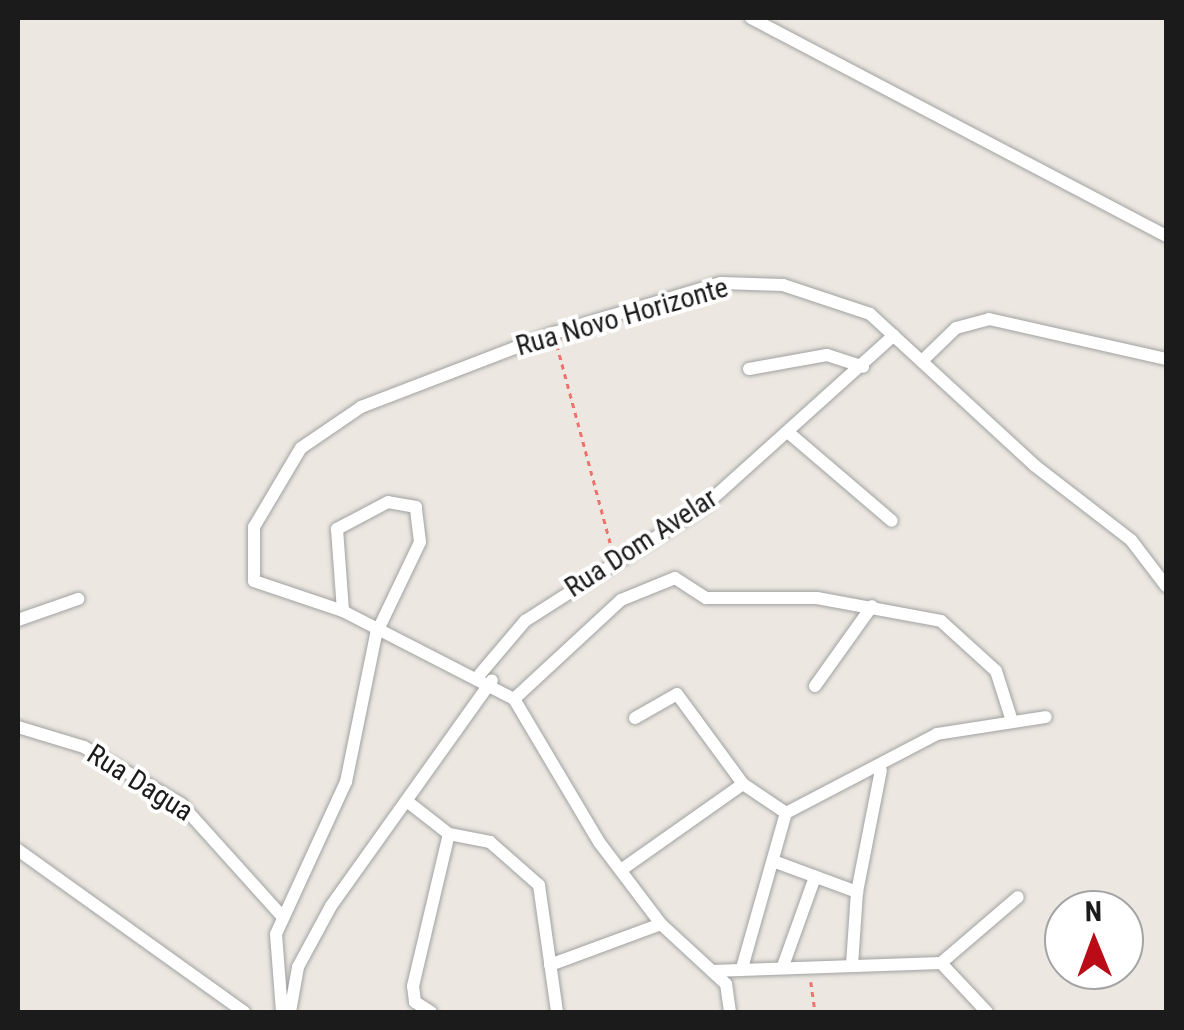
<!DOCTYPE html>
<style>
body{margin:0}
#map{position:relative;width:1184px;height:1030px;overflow:hidden;background:#ece8e1;font-family:"Roboto Condensed",sans-serif}
div>[style]{position:absolute}
.path>*{height:2.5px;margin-top:-1.25px;transform-origin:0;background:repeating-linear-gradient(90deg,#f1726d 0 5px,transparent 0 10px)}
.roads{filter:drop-shadow(0 0 2px #a2a2a2) drop-shadow(0 0 2px #a2a2a2)}
.street>*{height:12px;margin:-6px;padding:0 6px;transform-origin:6px;border-radius:6px;background:#fff}
span{translate:-50% -50%;white-space:nowrap;text-align:center;line-height:1.15;-webkit-text-stroke:8px #fff;paint-order:stroke}
.street-label{font-size:28px;color:#1b1b1b}
.frame{position:absolute;inset:0;border:20px solid #1b1b1b;pointer-events:none}
.north{position:absolute;left:1044px;top:890px;width:100px;height:100px;box-sizing:border-box;background:#fff;border:2px solid #a4a4a4;border-radius:50%;rotate:359deg;font-size:28px;font-weight:700;line-height:40px;text-align:center;color:#1b1b1b}
.north::after{content:'';display:block;margin:auto;width:35px;height:45px;background:#bb0b17;clip-path:polygon(50% 0,100% 100%,50% 72%,0 100%)}
</style>
<div id="map">
<div class="path">
<i style="left:557px;top:345px;width:211px;rotate:74.9deg"></i>
<i style="left:811px;top:982px;width:30px;rotate:82deg"></i>
</div>
<div class="roads">
<div class="street">
<i style="left:751px;top:18px;width:469px;rotate:27.7deg"></i>
<i style="left:922px;top:361px;width:47px;rotate:-44.1deg"></i>
<i style="left:956px;top:328px;width:34px;rotate:-15deg"></i>
<i style="left:989px;top:319px;width:181px;rotate:12.7deg"></i>
<i style="left:749px;top:369px;width:79px;rotate:-10.2deg"></i>
<i style="left:827px;top:355px;width:38px;rotate:18deg"></i>
<i style="left:789px;top:433px;width:135px;rotate:40.5deg"></i>
<i style="left:18px;top:620px;width:64px;rotate:-19.3deg"></i>
<i style="left:480px;top:674px;width:70px;rotate:-49.7deg"></i>
<i style="left:525px;top:621px;width:210px;rotate:-32.6deg"></i>
<i style="left:702px;top:508px;width:258px;rotate:-42deg"></i>
<i style="left:815px;top:686px;width:98px;rotate:-54.5deg"></i>
<i style="left:514px;top:699px;width:146px;rotate:-42.8deg"></i>
<i style="left:621px;top:600px;width:58px;rotate:-22.2deg"></i>
<i style="left:675px;top:578px;width:37px;rotate:33deg"></i>
<i style="left:706px;top:598px;width:111px"></i>
<i style="left:817px;top:598px;width:126px;rotate:10.5deg"></i>
<i style="left:941px;top:621px;width:74px;rotate:42.3deg"></i>
<i style="left:996px;top:671px;width:52px;rotate:72.3deg"></i>
<i style="left:635px;top:718px;width:48px;rotate:-29.7deg"></i>
<i style="left:677px;top:694px;width:112px;rotate:53.7deg"></i>
<i style="left:743px;top:784px;width:52px;rotate:34deg"></i>
<i style="left:786px;top:813px;width:170px;rotate:-27.6deg"></i>
<i style="left:937px;top:734px;width:110px;rotate:-8.9deg"></i>
<i style="left:18px;top:727px;width:69px;rotate:16.9deg"></i>
<i style="left:84px;top:747px;width:113px;rotate:30.4deg"></i>
<i style="left:181px;top:804px;width:151px;rotate:48deg"></i>
<i style="left:408px;top:802px;width:52px;rotate:38deg"></i>
<i style="left:449px;top:834px;width:42px;rotate:11deg"></i>
<i style="left:490px;top:842px;width:65px;rotate:41.3deg"></i>
<i style="left:539px;top:885px;width:128px;rotate:81.9deg"></i>
<i style="left:18px;top:850px;width:278px;rotate:35.6deg"></i>
<i style="left:773px;top:861px;width:90px;rotate:20.3deg"></i>
<i style="left:857px;top:892px;width:124px;rotate:-78.9deg"></i>
<i style="left:621px;top:870px;width:149px;rotate:-35.2deg"></i>
<i style="left:941px;top:963px;width:101px;rotate:-40.6deg"></i>
<i style="left:550px;top:965px;width:118px;rotate:-20.3deg"></i>
<i style="left:852px;top:965px;width:73px;rotate:-86.1deg"></i>
<i style="left:783px;top:966px;width:95px;rotate:-70.2deg"></i>
<i style="left:742px;top:968px;width:161px;rotate:-74.2deg"></i>
<i style="left:712px;top:971px;width:229px;rotate:-2deg"></i>
<i style="left:941px;top:963px;width:67px;rotate:46.8deg"></i>
<i style="left:282px;top:1012px;width:78px;rotate:-94.4deg"></i>
<i style="left:276px;top:934px;width:167px;rotate:-65.3deg"></i>
<i style="left:346px;top:782px;width:151px;rotate:-78.5deg"></i>
<i style="left:376px;top:634px;width:102px;rotate:-64.4deg"></i>
<i style="left:420px;top:542px;width:35px;rotate:-97deg"></i>
<i style="left:416px;top:507px;width:28px;rotate:-170deg"></i>
<i style="left:388px;top:502px;width:58px;rotate:152.1deg"></i>
<i style="left:337px;top:529px;width:82px;rotate:85.8deg"></i>
<i style="left:290px;top:1012px;width:46px;rotate:-79.9deg"></i>
<i style="left:298px;top:967px;width:69px;rotate:-61.6deg"></i>
<i style="left:331px;top:906px;width:277px;rotate:-54.5deg"></i>
<i style="left:431px;top:1012px;width:19px;rotate:-148deg"></i>
<i style="left:415px;top:1002px;width:16px;rotate:-97deg"></i>
<i style="left:413px;top:986px;width:156px;rotate:-76.7deg"></i>
<i style="left:730px;top:1012px;width:28px;rotate:-98deg"></i>
<i style="left:726px;top:984px;width:88px;rotate:-137.3deg"></i>
<i style="left:661px;top:924px;width:103px;rotate:-127.1deg"></i>
<i style="left:599px;top:842px;width:166px;rotate:-120.7deg"></i>
<i style="left:514px;top:699px;width:192px;rotate:-152.8deg"></i>
<i style="left:343px;top:611px;width:94px;rotate:-161.4deg"></i>
<i style="left:254px;top:581px;width:54px;rotate:-90deg"></i>
<i style="left:254px;top:527px;width:92px;rotate:-59.3deg"></i>
<i style="left:301px;top:448px;width:73px;rotate:-34.3deg"></i>
<i style="left:361px;top:407px;width:207px;rotate:-21deg"></i>
<i style="left:554px;top:333px;width:174px;rotate:-16.7deg"></i>
<i style="left:721px;top:283px;width:62px;rotate:1.8deg"></i>
<i style="left:783px;top:285px;width:92px;rotate:18.4deg"></i>
<i style="left:870px;top:314px;width:223px;rotate:42.6deg"></i>
<i style="left:1034px;top:465px;width:123px;rotate:37.7deg"></i>
<i style="left:1131px;top:540px;width:58px;rotate:52.7deg"></i>
</div>
</div>
<div class="street-label">
<span style="left:622px;top:317px;rotate:-16deg">Rua Novo Horizonte</span>
<span style="left:641px;top:543px;rotate:-33deg">Rua Dom Avelar</span>
<span style="left:140px;top:783px;rotate:32deg">Rua Dagua</span>
</div>
<div class="frame"></div>
<div class="north">N</div>
</div>
